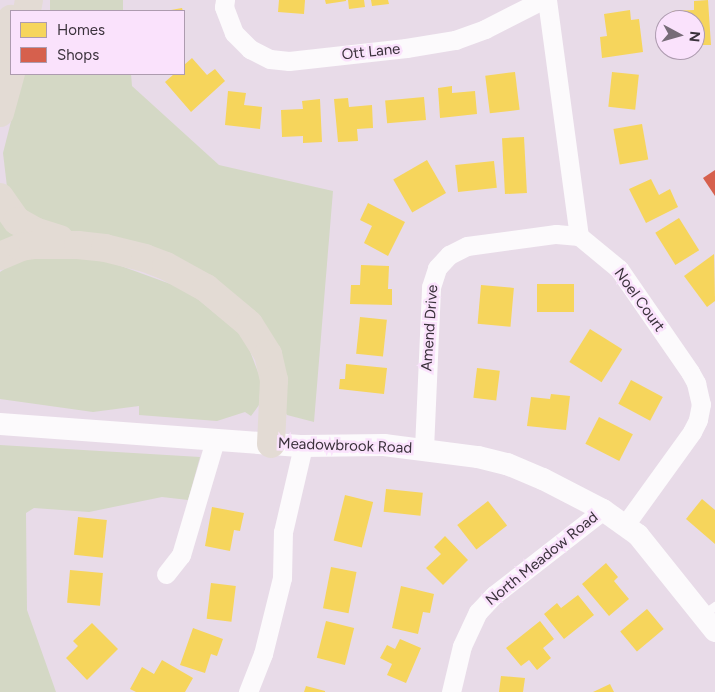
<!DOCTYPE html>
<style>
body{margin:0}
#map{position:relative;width:715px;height:692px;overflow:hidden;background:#e8dbe8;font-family:Figtree,sans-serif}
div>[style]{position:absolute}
.green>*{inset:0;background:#d4d8c5;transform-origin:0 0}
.homes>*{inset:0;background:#f6d55c;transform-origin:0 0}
.shops>*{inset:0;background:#d6604d}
.service>*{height:9px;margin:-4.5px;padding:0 4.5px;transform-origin:4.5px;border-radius:4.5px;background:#fcfafc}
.minor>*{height:19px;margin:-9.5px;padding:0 9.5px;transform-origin:9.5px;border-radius:9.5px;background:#fcfafc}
.tertiary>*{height:22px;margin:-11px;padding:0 11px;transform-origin:11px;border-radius:11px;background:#fcfafc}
.motorway>*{height:28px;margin:-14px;padding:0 14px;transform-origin:14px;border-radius:14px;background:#e3dbd4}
span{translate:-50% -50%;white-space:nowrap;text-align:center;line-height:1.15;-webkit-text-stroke:5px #fae2fc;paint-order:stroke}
.street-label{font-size:15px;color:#3a313b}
.legend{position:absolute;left:10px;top:10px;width:175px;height:65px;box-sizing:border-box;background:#fae2fc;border:1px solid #ad9baf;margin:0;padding:6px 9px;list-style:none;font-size:15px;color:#3a313b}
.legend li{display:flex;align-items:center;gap:10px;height:25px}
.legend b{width:25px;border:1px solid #ad9baf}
.north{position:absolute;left:655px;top:10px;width:50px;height:50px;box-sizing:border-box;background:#fae2fc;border:1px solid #ad9baf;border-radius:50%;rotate:96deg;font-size:14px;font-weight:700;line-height:20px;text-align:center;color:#3a313b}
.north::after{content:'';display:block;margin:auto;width:18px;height:22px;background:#776c78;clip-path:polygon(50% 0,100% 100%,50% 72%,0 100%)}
</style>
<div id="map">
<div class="green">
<i style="left:50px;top:0;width:73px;height:12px"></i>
<i style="clip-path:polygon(23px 74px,131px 74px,132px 86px,219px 165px,333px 191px,314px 422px,287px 415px,211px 276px,52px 234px,21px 213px,7px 187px,3px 153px)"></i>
<i style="clip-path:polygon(0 217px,23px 238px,0 247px)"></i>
<i style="clip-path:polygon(56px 254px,110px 262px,187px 290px,245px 338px,261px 380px,259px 405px,251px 416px,245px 412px,217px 421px,139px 415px,139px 406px,93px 412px,0 399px,0 272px,24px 256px)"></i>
<i style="clip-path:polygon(0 445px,200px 457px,188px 500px,162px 497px,89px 512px,34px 508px,26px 513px,27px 610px,56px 692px,0 692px)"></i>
</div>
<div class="homes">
<i style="clip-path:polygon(279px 0,305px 0,304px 14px,278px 12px)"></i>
<i style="clip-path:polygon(325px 0,346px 0,346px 1px,326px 4px)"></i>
<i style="clip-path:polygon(348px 0,364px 0,365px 7px,349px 9px)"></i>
<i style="clip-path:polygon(371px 0,388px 0,389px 4px,372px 6px)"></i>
<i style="clip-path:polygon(708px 0,711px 45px,695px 45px,695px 20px,673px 20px,672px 11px,694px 10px,694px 1px)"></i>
<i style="clip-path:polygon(182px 8px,183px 11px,171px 11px,171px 10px)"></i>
<i style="clip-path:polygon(630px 10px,631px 20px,639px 19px,643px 52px,602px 58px,600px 37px,607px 36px,604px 14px)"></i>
<i style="clip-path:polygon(192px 58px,207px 75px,215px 69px,225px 81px,191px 112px,165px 82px,174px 74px,184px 74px,184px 65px)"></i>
<i style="left:515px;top:72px;width:38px;height:30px;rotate:83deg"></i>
<i style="left:612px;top:72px;width:27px;height:35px;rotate:6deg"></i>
<i style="clip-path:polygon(452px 86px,452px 93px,475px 91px,477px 114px,440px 118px,438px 88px)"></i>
<i style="clip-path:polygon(228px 91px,246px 93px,244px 105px,262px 107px,260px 129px,225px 125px)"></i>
<i style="left:424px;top:97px;width:23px;height:39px;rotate:85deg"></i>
<i style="clip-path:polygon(348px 98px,349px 107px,372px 105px,373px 128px,357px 129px,358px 141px,338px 142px,334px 99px)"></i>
<i style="clip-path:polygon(320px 99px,322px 142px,303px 143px,303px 136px,282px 137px,281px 110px,303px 109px,302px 101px)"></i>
<i style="left:642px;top:124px;width:36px;height:29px;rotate:80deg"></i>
<i style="left:524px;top:137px;width:56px;height:22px;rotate:87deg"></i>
<i style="left:427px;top:160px;width:38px;height:39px;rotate:60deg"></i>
<i style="left:494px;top:161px;width:27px;height:39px;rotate:84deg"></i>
<i style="clip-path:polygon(651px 179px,659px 195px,670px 189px,678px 207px,646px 223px,629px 189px)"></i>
<i style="clip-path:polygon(368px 203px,405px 222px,388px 256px,364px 243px,372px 226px,360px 220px)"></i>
<i style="left:679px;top:218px;width:38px;height:28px;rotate:58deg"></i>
<i style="clip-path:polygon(714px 254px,715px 301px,707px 307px,684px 276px)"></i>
<i style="clip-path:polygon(361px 265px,389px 266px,388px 289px,392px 289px,392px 305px,350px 304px,351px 285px,360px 285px)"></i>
<i style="left:537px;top:284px;width:37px;height:28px"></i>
<i style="left:481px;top:285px;width:33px;height:39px;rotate:5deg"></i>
<i style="left:360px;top:317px;width:27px;height:37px;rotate:6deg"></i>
<i style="left:590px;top:329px;width:38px;height:39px;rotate:32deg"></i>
<i style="clip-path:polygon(346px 364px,387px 368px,384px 394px,339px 389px,340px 379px,345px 379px)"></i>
<i style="left:477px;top:368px;width:23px;height:30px;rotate:7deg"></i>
<i style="left:631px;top:380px;width:36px;height:27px;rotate:28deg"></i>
<i style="clip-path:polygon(551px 394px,570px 396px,566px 430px,527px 426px,531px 397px,550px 399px)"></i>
<i style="left:599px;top:417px;width:38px;height:30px;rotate:27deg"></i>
<i style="left:386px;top:489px;width:37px;height:23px;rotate:6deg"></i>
<i style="left:345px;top:495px;width:29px;height:47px;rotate:14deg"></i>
<i style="clip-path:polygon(702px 499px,715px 510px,715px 544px,686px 519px)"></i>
<i style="left:488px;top:501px;width:31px;height:39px;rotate:52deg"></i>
<i style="clip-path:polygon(212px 507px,244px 513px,240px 531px,234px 530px,230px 551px,205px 546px)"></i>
<i style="left:78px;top:517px;width:29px;height:38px;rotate:6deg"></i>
<i style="clip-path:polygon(445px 536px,468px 560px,443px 585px,426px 568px,441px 554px,434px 547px)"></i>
<i style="clip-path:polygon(606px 563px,618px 577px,614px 581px,629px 599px,609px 616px,582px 584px)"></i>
<i style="left:331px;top:567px;width:26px;height:42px;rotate:11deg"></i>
<i style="left:70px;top:570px;width:33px;height:33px;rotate:5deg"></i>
<i style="left:211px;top:583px;width:25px;height:36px;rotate:7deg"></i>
<i style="clip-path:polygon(401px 586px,434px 594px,430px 613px,423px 612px,418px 634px,392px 628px)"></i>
<i style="clip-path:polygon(578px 595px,594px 615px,564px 639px,544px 614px,557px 603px,561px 608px)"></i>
<i style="left:647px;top:609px;width:26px;height:35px;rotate:50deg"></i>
<i style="left:326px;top:621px;width:29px;height:38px;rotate:14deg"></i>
<i style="clip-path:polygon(540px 621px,554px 639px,543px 648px,551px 658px,537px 670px,529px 660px,521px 666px,506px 648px)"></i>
<i style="clip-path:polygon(92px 623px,118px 649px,87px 680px,66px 658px,78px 646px,73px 641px)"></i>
<i style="clip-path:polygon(193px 628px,223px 639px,217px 656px,211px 654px,205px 673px,180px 665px)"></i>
<i style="clip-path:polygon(400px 639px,421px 648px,406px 683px,387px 675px,392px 664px,380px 658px,387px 645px,395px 649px)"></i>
<i style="clip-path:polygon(162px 660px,193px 678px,185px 692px,136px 692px,130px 689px,142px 667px,154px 674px)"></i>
<i style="clip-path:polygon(501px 676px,525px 678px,523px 692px,499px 692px)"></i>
<i style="clip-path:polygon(610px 684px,614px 692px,593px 692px)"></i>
<i style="clip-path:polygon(306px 686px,325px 691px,325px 692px,304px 692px)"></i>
</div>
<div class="shops">
<i style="clip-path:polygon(715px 170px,715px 196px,703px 178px)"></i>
</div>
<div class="service">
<i style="left:702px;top:615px;width:16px;rotate:-35deg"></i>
</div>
<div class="minor">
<i style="left:225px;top:0;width:7px;rotate:98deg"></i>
<i style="left:224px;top:7px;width:28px;rotate:69deg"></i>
<i style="left:234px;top:33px;width:23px;rotate:45deg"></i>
<i style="left:250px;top:49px;width:22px;rotate:27deg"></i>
<i style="left:270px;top:59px;width:19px;rotate:6deg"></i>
<i style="left:289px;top:61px;width:118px;rotate:-6.3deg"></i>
<i style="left:406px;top:48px;width:50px;rotate:-9.3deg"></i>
<i style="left:455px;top:40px;width:32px;rotate:-20deg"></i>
<i style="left:485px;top:29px;width:64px;rotate:-27deg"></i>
<i style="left:547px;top:0;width:238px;rotate:82.3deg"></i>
<i style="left:579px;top:236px;width:52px;rotate:39.5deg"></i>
<i style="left:619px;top:269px;width:125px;rotate:55.4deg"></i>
<i style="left:690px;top:372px;width:13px;rotate:61deg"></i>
<i style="left:696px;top:383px;width:22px;rotate:77deg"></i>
<i style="left:701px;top:404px;width:16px;rotate:101deg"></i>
<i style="left:698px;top:420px;width:13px;rotate:117deg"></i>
<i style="left:692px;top:432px;width:115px;rotate:125.8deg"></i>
<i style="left:424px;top:449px;width:162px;rotate:-87.5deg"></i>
<i style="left:431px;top:287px;width:20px;rotate:-72deg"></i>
<i style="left:437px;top:268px;width:18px;rotate:-47deg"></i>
<i style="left:449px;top:255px;width:20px;rotate:-27deg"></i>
<i style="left:467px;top:246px;width:90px;rotate:-7.7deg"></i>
<i style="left:556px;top:234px;width:23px;rotate:5deg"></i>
<i style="left:166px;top:574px;width:24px;rotate:-52deg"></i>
<i style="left:181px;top:555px;width:120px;rotate:-73.5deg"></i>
<i style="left:248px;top:692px;width:41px;rotate:-68.5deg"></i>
<i style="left:263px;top:654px;width:78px;rotate:-76deg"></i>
<i style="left:282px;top:578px;width:46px;rotate:-88.8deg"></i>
<i style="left:283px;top:532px;width:88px;rotate:-76.9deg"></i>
<i style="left:451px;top:692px;width:47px;rotate:-76.6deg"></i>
<i style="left:462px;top:646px;width:38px;rotate:-65deg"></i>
<i style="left:478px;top:612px;width:23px;rotate:-47deg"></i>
<i style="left:494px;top:595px;width:138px;rotate:-37.9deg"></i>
</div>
<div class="tertiary">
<i style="left:0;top:424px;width:304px;rotate:4.2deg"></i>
<i style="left:303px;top:446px;width:81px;rotate:-0.7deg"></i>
<i style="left:384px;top:445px;width:95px;rotate:7.3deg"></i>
<i style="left:478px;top:457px;width:30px;rotate:14deg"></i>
<i style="left:507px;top:464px;width:39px;rotate:23deg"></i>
<i style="left:543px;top:479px;width:68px;rotate:27.3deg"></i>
<i style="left:603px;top:510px;width:43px;rotate:35.5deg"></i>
<i style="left:638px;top:535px;width:123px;rotate:51.3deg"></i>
</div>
<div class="motorway">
<i style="left:27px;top:11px;width:11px;rotate:-80deg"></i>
<i style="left:0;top:51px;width:34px;rotate:-71deg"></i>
<i style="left:0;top:113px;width:41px;rotate:-74.6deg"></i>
<i style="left:0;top:197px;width:29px;rotate:55deg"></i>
<i style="left:17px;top:221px;width:23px;rotate:29deg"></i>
<i style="left:37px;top:232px;width:24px;rotate:17deg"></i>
<i style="left:0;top:256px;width:23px;rotate:-23deg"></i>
<i style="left:21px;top:247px;width:12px;rotate:-9deg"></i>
<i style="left:33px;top:245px;width:45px"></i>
<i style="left:78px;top:245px;width:27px;rotate:6deg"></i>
<i style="left:105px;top:248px;width:41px;rotate:14deg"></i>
<i style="left:145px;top:258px;width:22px;rotate:21deg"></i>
<i style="left:166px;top:266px;width:46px;rotate:28.8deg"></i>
<i style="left:206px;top:288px;width:56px;rotate:39.9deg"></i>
<i style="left:249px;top:324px;width:36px;rotate:58deg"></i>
<i style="left:268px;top:354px;width:27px;rotate:77deg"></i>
<i style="left:274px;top:380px;width:64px;rotate:92.7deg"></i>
</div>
<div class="street-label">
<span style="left:371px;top:52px;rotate:-6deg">Ott Lane</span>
<span style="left:639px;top:300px;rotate:54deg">Noel Court</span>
<span style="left:430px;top:328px;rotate:-86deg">Amend Drive</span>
<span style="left:345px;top:446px;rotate:2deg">Meadowbrook Road</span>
<span style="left:542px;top:559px;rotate:-39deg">North Meadow Road</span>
</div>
<ul class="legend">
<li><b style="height:14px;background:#f6d55c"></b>Homes</li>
<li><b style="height:14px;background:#d6604d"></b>Shops</li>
</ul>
<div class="north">N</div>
</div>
